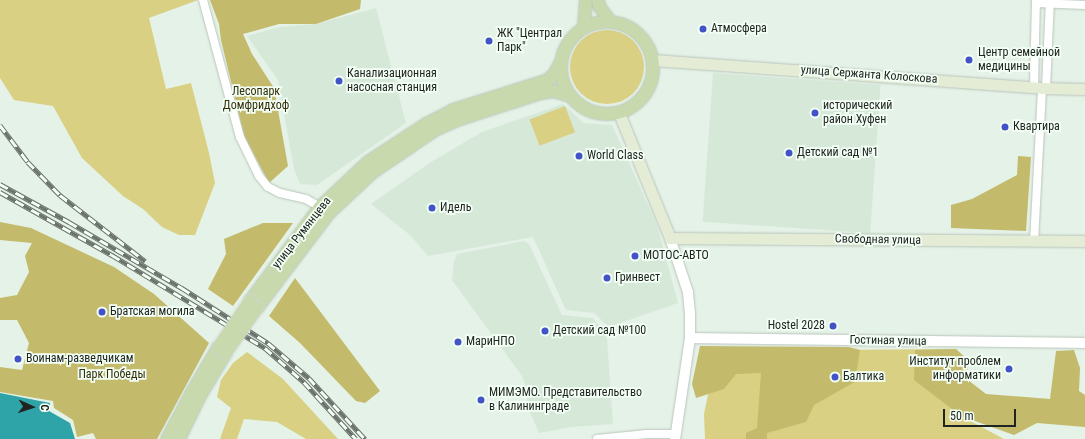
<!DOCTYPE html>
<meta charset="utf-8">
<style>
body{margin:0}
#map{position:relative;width:1085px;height:439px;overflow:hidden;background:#e5f2e7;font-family:"Roboto Condensed",sans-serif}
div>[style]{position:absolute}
.built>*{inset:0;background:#d6e9d9;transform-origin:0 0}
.green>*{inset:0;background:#d9d084;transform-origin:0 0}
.round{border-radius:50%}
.forest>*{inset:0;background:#c4ba6b}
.water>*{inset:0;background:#2ea4a9}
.roads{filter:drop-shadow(0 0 1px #b9c5bb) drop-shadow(0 0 1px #b9c5bb)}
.minor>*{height:8px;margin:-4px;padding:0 4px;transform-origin:4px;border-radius:4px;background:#fff}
.tertiary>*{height:10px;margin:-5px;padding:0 5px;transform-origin:5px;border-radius:5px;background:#fff}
.secondary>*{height:11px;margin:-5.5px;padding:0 5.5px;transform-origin:5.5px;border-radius:5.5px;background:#e4ecd6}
.primary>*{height:12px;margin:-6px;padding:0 6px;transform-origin:6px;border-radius:6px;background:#c8daad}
.primary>.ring{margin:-6px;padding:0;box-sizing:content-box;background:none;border:12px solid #c8daad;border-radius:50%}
.rail>*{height:4.5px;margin-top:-2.25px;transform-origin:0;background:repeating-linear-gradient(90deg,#f3fff5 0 9px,#6a726b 0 18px);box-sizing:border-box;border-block:1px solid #6a726b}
.bridges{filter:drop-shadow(0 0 1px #d2d3d3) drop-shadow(0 0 1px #d2d3d3)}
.primary-bridge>*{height:12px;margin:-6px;padding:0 6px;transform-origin:6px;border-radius:6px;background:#c8daad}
.dots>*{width:11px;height:11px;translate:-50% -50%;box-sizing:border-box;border:2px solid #f3fff5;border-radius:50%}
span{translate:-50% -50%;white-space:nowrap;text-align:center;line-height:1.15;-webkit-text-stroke:3.5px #f3fff5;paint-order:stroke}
.poi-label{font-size:12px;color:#202521}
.left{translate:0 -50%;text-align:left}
.right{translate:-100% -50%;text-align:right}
.street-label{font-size:12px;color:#202521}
.park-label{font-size:12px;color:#322e0a}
.north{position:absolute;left:12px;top:387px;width:40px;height:40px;-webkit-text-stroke:3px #f3fff5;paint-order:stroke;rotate:93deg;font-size:11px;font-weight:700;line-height:16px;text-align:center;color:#202521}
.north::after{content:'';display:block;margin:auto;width:14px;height:18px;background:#202521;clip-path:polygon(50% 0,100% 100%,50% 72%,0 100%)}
.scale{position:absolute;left:943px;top:409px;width:73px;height:18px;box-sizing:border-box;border:2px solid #202521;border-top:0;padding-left:5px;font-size:12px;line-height:14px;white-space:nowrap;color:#202521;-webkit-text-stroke:3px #f3fff5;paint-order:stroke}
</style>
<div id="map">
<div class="built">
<i style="clip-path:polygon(376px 8px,406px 123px,317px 185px,300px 184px,294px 169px,278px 80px,247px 36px,279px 27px,316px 24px)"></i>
<i style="left:713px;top:73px;width:168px;height:149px;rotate:4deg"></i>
<i style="clip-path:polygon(563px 104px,584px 123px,612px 125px,657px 225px,678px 303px,609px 327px,594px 313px,566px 310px,533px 237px,428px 256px,410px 235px,371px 204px,431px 162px,482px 132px)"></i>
<i style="clip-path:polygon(524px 241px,529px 244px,562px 315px,593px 318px,607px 338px,613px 424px,571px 427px,539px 433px,528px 408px,525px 384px,522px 376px,452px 280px,454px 261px,457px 254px)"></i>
</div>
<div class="green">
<i style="clip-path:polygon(0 0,198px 0,149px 18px,166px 89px,191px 83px,209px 153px,215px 183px,195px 235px,179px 235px,162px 227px,143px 209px,123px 196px,82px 158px,53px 106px,14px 100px,0 78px)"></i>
<i class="round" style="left:570px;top:30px;width:74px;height:74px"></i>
<i style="left:565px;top:106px;width:28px;height:38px;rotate:69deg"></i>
<i style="clip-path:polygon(956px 349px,961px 416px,1004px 439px,705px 439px,704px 414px,717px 351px)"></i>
<i style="clip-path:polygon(247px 352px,283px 379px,338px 439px,306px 439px,277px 422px,244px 419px,237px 439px,220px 439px,231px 408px,217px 397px,221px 380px,233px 363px)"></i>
</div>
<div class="forest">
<i style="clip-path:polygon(210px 0,361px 0,360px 9px,316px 24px,279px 24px,243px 34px,252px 54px,274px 88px,288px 166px,269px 183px,244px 136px,221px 40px,219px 24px)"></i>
<i style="clip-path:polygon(1018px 156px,1031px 157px,1026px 231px,951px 228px,951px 205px,972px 199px,1017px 175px)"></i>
<i style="clip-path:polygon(0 222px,31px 228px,114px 267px,154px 294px,209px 343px,157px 439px,96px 439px,93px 433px,77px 437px,73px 420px,54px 408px,53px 401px,0 392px,0 367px,22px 370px,29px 343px,17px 320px,0 320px,0 298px,17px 295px,29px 272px,25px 256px,32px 243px,0 240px)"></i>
<i style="clip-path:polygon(263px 223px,293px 223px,233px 306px,208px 289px,226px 254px,224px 239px)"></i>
<i style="clip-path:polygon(295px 278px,380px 391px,365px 403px,356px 401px,300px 343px,269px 316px)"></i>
<i style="clip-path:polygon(700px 346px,849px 347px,860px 350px,855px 382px,814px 405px,806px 422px,767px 433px,767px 439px,746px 439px,746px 433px,757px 428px,761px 373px,736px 374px,724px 389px,696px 398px,692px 384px)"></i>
<i style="clip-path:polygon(956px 349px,967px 359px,968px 380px,986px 394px,1050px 399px,1056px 351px,1074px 350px,1080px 368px,1079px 391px,1085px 395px,1085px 427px,1037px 423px,1014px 435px,961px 416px,914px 380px,915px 350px)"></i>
</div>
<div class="water">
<i style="clip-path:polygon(0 393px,50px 403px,49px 411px,70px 423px,75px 439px,0 439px)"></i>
</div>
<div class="roads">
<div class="minor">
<i style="left:203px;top:0;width:142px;rotate:74.9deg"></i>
<i style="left:240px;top:137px;width:43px;rotate:64deg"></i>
<i style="left:259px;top:176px;width:14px;rotate:51deg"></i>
<i style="left:268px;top:187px;width:13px;rotate:27deg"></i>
<i style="left:280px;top:193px;width:27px;rotate:13deg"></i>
<i style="left:306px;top:199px;width:16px;rotate:30deg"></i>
<i style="left:1036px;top:3px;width:49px;rotate:2.3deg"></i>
<i style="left:1034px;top:87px;width:87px;rotate:-88.7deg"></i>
<i style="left:1046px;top:88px;width:88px;rotate:-87.4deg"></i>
<i style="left:1034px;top:242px;width:154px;rotate:-87deg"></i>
<i style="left:597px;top:439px;width:50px;rotate:-5.7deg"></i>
<i style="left:647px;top:434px;width:28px"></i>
</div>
<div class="tertiary">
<i style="left:670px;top:238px;width:57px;rotate:71.6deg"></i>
<i style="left:688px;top:292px;width:21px;rotate:85deg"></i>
<i style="left:690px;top:313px;width:25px;rotate:90deg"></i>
<i style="left:690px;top:338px;width:102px;rotate:98.4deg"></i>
<i style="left:690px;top:338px;width:395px;rotate:0.7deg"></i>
</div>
<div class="secondary">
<i style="left:653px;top:60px;width:390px;rotate:4.1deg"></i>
<i style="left:1042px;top:88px;width:43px;rotate:1.3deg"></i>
<i style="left:619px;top:113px;width:135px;rotate:67.8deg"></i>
<i style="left:670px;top:238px;width:415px;rotate:0.4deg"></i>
</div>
<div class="primary">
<i style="left:598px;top:0;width:6px;rotate:81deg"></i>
<i style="left:599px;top:6px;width:19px;rotate:54deg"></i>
<i class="ring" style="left:561px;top:22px;width:80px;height:80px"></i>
<i style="left:584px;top:27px;width:27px;rotate:-86deg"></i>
<i style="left:250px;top:301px;width:117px;rotate:-53.3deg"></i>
<i style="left:320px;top:207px;width:66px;rotate:-43.2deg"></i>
<i style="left:368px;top:162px;width:69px;rotate:-33.2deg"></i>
<i style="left:426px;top:124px;width:30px;rotate:-27deg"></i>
<i style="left:453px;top:110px;width:100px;rotate:-17.5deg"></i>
<i style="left:548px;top:80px;width:10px;rotate:-45deg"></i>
<i style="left:555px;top:73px;width:11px;rotate:-63deg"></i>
<i style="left:258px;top:307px;width:118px;rotate:-52.9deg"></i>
<i style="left:329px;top:213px;width:60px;rotate:-43deg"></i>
<i style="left:373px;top:172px;width:75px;rotate:-34.1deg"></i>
<i style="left:435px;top:130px;width:24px;rotate:-24deg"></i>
<i style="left:457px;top:120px;width:88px;rotate:-17.8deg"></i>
<i style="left:541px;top:93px;width:12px;rotate:-9deg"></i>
<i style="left:553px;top:91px;width:18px;rotate:16deg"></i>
<i style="left:167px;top:439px;width:53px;rotate:-62deg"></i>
<i style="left:192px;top:392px;width:51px;rotate:-59.4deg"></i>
<i style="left:179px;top:439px;width:48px;rotate:-64deg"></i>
<i style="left:200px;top:396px;width:49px;rotate:-59.2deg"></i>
</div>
</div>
<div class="rail">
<i style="left:0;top:125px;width:46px;rotate:52.9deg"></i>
<i style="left:28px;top:162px;width:46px;rotate:45.9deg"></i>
<i style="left:60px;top:195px;width:108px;rotate:37.8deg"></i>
<i style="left:0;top:184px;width:79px;rotate:28.8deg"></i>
<i style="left:69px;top:222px;width:131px;rotate:30.3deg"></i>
<i style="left:182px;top:288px;width:102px;rotate:32.6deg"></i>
<i style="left:268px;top:343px;width:54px;rotate:40.5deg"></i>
<i style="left:309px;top:378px;width:83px;rotate:47.4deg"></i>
<i style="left:0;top:192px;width:129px;rotate:29.4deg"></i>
<i style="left:112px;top:255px;width:179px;rotate:31.3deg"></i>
<i style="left:265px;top:348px;width:52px;rotate:41.1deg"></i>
<i style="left:304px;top:382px;width:77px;rotate:47.6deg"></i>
</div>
<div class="bridges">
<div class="primary-bridge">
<i style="left:218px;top:348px;width:57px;rotate:-55.8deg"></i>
<i style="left:225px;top:354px;width:57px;rotate:-54.9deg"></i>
</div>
</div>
<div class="dots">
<i style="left:703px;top:29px;background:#4153c7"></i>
<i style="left:489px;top:41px;background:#4153c7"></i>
<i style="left:969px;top:60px;background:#4153c7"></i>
<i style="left:339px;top:81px;background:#4153c7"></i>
<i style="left:815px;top:113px;background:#4153c7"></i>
<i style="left:1005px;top:127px;background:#4153c7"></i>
<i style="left:789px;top:153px;background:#4153c7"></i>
<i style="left:579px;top:156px;background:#4153c7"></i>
<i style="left:432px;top:208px;background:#4153c7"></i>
<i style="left:635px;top:256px;background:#4153c7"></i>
<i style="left:607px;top:278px;background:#4153c7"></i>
<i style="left:102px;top:312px;background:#4153c7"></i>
<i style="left:833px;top:326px;background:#4153c7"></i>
<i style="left:545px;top:331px;background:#4153c7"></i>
<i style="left:458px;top:342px;background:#4153c7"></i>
<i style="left:18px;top:359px;background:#4153c7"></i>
<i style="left:1009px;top:369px;background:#4153c7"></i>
<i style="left:835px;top:377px;background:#4153c7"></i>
<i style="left:481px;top:400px;background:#4153c7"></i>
</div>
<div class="poi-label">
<span class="left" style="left:711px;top:29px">Атмосфера</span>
<span class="left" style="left:497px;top:41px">ЖК "Централ<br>Парк"</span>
<span class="left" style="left:978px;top:60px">Центр семейной<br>медицины</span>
<span class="left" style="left:347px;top:81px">Канализационная<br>насосная станция</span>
<span class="left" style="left:823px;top:113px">исторический<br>район Хуфен</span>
<span class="left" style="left:1013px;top:127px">Квартира</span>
<span class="left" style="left:797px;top:153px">Детский сад №1</span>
<span class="left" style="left:587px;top:156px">World Class</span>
<span class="left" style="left:440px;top:208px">Идель</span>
<span class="left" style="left:643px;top:256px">МОТОС-АВТО</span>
<span class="left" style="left:615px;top:278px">Гринвест</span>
<span class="left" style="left:110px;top:312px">Братская могила</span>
<span class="right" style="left:825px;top:326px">Hostel 2028</span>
<span class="left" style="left:553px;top:331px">Детский сад №100</span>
<span class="left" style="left:466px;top:342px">МариНПО</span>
<span class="left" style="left:26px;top:359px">Воинам-разведчикам</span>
<span class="right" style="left:1001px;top:369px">Институт проблем<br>информатики</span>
<span class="left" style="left:843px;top:377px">Балтика</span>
<span class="left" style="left:489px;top:400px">МИМЭМО. Представительство<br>в Калининграде</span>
</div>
<div class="street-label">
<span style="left:869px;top:75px;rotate:4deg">улица Сержанта Колоскова</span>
<span style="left:302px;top:233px;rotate:-52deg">улица Румянцева</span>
<span style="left:878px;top:240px;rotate:1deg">Свободная улица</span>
<span style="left:888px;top:341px;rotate:1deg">Гостиная улица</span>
</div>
<div class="park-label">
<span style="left:256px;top:99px">Лесопарк<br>Домфридхоф</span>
<span style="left:112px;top:375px">Парк Победы</span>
</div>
<div class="north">С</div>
<div class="scale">50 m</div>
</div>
